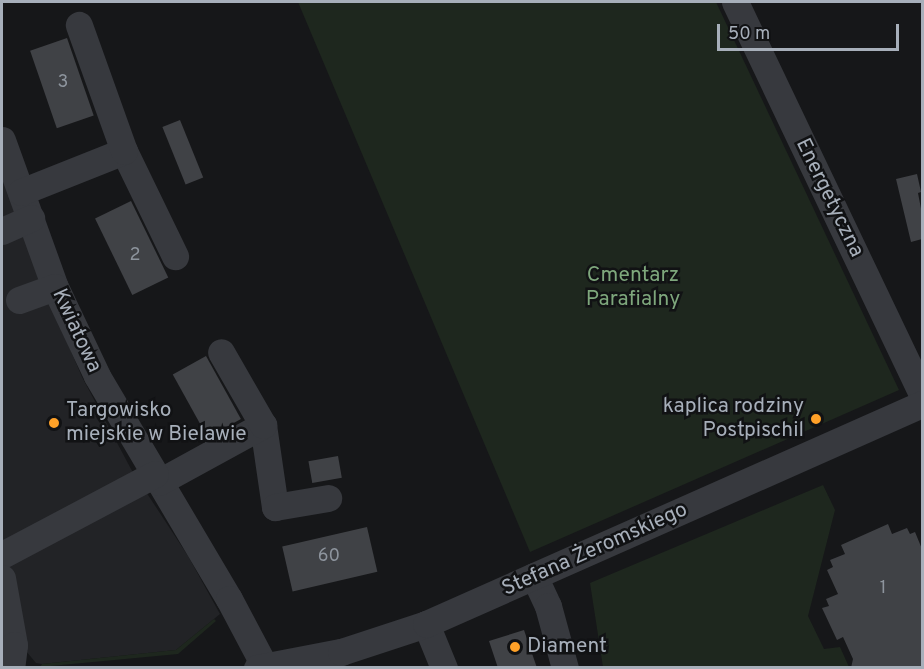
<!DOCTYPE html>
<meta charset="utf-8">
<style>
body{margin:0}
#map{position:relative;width:924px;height:669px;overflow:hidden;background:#161719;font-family:Overpass,sans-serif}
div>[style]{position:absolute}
.built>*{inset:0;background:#222326}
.green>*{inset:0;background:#1e271e}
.building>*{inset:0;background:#404246;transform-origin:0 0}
.minor>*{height:27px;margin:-13.5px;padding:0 13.5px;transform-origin:13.5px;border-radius:13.5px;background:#37393e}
.dots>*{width:16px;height:16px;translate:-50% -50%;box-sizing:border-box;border:3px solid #111214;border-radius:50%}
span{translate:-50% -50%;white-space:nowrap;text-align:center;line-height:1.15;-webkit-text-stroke:5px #111214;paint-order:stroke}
.number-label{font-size:18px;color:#8d949d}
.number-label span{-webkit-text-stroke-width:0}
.street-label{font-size:21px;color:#a7afba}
.park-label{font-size:21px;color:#7ea77c}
.poi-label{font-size:21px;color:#a7afba}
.right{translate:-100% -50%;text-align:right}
.left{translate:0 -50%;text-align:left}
.frame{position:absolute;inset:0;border:3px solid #a7afba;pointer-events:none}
.scale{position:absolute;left:717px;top:24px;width:182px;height:27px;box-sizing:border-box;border:3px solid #a7afba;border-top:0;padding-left:8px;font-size:18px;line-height:21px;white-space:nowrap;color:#a7afba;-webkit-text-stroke:4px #111214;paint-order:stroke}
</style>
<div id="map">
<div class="built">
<i style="clip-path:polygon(2px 170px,43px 286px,82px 377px,131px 469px,188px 556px,220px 614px,176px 650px,42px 664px,36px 663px,26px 651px,2px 558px)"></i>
</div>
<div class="green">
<i style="clip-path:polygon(298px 2px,716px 2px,899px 390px,530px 552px)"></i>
<i style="clip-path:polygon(823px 485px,835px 510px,808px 616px,824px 649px,840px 647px,849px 667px,603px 667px,590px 583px)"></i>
<i style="clip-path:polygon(214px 619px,216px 621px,178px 654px,40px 667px,42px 664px,176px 650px)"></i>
</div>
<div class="building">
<i style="left:67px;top:38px;width:82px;height:39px;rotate:71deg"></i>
<i style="left:180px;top:120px;width:62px;height:19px;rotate:68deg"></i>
<i style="clip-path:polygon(917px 174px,921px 192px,918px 193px,922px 214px,922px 239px,911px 242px,896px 179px)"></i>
<i style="left:131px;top:201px;width:85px;height:40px;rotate:64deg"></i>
<i style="left:206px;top:356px;width:72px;height:38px;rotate:61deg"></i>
<i style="left:338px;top:456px;width:22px;height:30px;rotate:80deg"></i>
<i style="clip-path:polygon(888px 524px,892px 534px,907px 528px,910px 534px,915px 532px,922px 549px,922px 668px,851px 668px,853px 659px,843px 637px,837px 640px,822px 608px,829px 606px,826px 599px,838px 594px,827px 570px,833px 567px,830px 560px,845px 554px,841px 545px)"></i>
<i style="left:367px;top:527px;width:46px;height:87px;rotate:77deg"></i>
<i style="clip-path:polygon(524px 630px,537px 668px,498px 668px,489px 641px)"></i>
</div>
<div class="minor">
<i style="left:735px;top:2px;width:434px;rotate:64.5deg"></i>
<i style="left:2px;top:140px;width:156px;rotate:70.2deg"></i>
<i style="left:55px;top:287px;width:98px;rotate:64.7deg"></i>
<i style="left:97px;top:376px;width:259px;rotate:59.4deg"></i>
<i style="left:229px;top:599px;width:77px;rotate:62.1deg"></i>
<i style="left:124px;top:151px;width:117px;rotate:64.1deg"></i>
<i style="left:21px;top:192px;width:111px;rotate:-21.7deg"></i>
<i style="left:124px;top:151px;width:134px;rotate:-109.7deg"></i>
<i style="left:2px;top:231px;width:32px;rotate:-24deg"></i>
<i style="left:19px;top:300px;width:38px;rotate:-20deg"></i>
<i style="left:263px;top:425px;width:83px;rotate:81.7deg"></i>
<i style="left:275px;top:507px;width:54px;rotate:-9.6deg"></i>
<i style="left:159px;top:482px;width:119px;rotate:-28.7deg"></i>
<i style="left:263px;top:425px;width:84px;rotate:-119.9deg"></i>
<i style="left:2px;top:555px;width:173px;rotate:-27.9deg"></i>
<i style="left:534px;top:576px;width:33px;rotate:65deg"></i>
<i style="left:548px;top:606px;width:64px;rotate:74.7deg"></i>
<i style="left:2px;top:578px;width:68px;rotate:79.8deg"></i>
<i style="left:14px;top:645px;width:23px;rotate:97deg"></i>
<i style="left:426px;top:624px;width:48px;rotate:67.8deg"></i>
<i style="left:257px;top:668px;width:86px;rotate:-10.8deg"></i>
<i style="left:341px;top:652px;width:89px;rotate:-18.2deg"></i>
<i style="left:426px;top:624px;width:543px;rotate:-23.92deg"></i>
</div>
<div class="dots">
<i style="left:816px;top:419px;background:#ffa128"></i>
<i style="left:54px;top:423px;background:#ffa128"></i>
<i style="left:515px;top:647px;background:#ffa128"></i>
</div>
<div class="number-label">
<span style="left:63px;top:83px">3</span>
<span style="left:135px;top:256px">2</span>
<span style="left:329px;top:557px">60</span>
<span style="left:883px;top:589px">1</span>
</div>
<div class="street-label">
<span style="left:829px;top:198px;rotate:64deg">Energetyczna</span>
<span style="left:76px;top:331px;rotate:65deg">Kwiatowa</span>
<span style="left:595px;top:550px;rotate:-24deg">Stefana Żeromskiego</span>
</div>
<div class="park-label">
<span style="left:633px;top:288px">Cmentarz<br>Parafialny</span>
</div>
<div class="poi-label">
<span class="right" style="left:804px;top:419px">kaplica rodziny<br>Postpischil</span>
<span class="left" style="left:66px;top:423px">Targowisko<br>miejskie w Bielawie</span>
<span class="left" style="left:527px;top:647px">Diament</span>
</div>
<div class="frame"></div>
<div class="scale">50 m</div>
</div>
